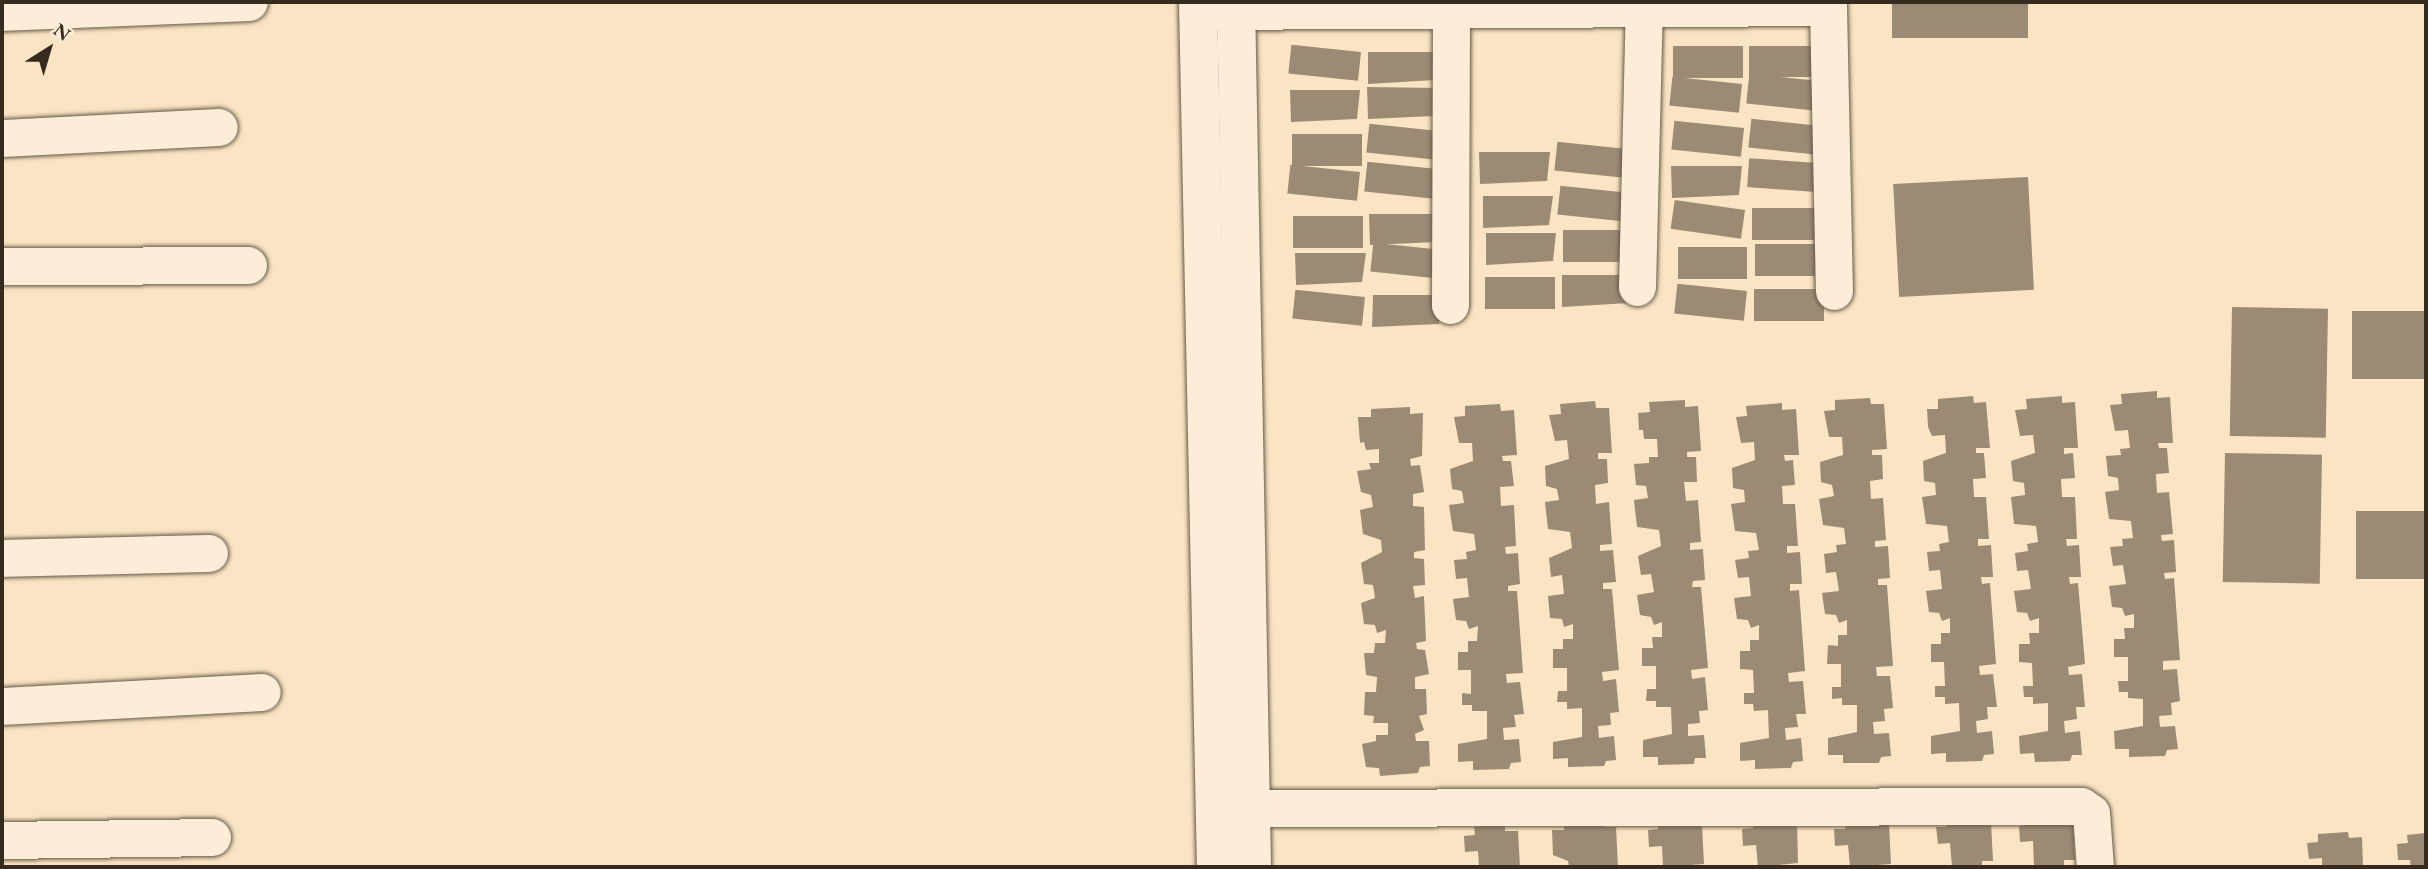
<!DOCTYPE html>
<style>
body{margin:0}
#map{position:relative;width:2428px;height:869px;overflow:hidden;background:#fae4c3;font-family:"EB Garamond",serif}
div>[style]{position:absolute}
.building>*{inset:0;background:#9b8b74;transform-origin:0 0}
.roads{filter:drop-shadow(0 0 2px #665948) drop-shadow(0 0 2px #665948)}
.street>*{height:37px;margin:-18.5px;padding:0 18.5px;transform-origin:18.5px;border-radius:18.5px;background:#fcedd8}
.secondary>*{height:38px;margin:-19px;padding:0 19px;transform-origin:19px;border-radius:19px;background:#fcedd8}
span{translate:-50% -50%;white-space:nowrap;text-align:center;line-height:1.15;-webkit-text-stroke:6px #fcedd8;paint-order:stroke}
.frame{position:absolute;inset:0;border:4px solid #352b1f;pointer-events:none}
.north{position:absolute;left:14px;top:14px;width:70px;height:70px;-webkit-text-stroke:5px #fcedd8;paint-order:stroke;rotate:37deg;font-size:19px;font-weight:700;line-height:28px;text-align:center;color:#352b1f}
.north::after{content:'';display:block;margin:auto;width:24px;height:32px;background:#352b1f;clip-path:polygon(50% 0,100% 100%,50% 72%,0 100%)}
</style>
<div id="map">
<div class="building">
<i style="left:1892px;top:2px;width:136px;height:36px"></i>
<i style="left:1673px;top:46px;width:70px;height:32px"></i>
<i style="left:1749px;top:46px;width:71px;height:31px"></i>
<i style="left:1361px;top:52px;width:29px;height:70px;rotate:96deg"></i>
<i style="clip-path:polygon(1368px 52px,1437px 52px,1435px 80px,1368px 84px)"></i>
<i style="left:1819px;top:81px;width:30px;height:70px;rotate:96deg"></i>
<i style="left:1742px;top:84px;width:29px;height:70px;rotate:96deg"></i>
<i style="clip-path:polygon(1367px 87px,1438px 88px,1434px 116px,1368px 119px)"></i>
<i style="clip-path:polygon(1290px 90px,1360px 90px,1357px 119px,1291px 122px)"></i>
<i style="left:1821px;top:126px;width:29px;height:70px;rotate:96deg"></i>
<i style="left:1744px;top:128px;width:29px;height:70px;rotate:96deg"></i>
<i style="left:1439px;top:131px;width:29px;height:70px;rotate:96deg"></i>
<i style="left:1292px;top:134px;width:70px;height:32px"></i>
<i style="left:1627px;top:149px;width:29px;height:70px;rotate:96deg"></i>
<i style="clip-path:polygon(1479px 152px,1550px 152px,1547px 181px,1480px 184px)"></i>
<i style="left:1818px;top:163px;width:29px;height:69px;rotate:94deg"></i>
<i style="clip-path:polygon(1671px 166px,1742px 166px,1739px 195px,1672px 198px)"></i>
<i style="left:1437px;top:169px;width:30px;height:70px;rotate:96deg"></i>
<i style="left:1360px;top:172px;width:29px;height:70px;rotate:96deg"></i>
<i style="left:2028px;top:177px;width:113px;height:135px;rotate:87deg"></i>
<i style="left:1630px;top:193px;width:29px;height:70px;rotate:96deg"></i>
<i style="clip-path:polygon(1483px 196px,1553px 196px,1549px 225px,1483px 228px)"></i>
<i style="left:1752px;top:208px;width:69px;height:32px"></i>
<i style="left:1745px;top:210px;width:29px;height:71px;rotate:98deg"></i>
<i style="clip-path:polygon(1369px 214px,1440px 214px,1437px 242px,1370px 245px)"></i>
<i style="left:1293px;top:216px;width:70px;height:32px"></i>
<i style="left:1563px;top:230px;width:70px;height:32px"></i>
<i style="clip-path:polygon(1486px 233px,1556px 233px,1553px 261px,1486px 265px)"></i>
<i style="left:1755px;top:244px;width:70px;height:32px"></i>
<i style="left:1678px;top:247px;width:69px;height:32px"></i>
<i style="left:1443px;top:250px;width:29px;height:70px;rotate:96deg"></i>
<i style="clip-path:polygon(1295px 253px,1366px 253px,1362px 282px,1296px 285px)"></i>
<i style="clip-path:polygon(1562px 275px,1632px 275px,1629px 303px,1562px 307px)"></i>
<i style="left:1485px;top:277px;width:70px;height:32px"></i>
<i style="left:1754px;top:289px;width:70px;height:32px"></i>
<i style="left:1747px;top:291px;width:30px;height:70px;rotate:96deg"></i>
<i style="clip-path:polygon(1373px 295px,1442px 295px,1439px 324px,1372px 327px)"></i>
<i style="left:1365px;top:297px;width:29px;height:70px;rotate:96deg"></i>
<i style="left:2232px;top:307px;width:96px;height:129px;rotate:1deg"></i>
<i style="left:2352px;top:311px;width:74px;height:68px"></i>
<i style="clip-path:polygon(2157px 391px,2157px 398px,2170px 397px,2173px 443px,2158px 443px,2159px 448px,2167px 448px,2169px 473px,2156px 474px,2157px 493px,2169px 492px,2173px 534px,2161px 535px,2162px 541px,2174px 540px,2176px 572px,2164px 573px,2165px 579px,2174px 578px,2180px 660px,2163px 661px,2163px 670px,2177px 669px,2180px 701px,2171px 703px,2172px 715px,2159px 716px,2160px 727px,2175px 726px,2178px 749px,2167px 750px,2165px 756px,2129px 757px,2129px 749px,2115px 749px,2114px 731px,2143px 726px,2143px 699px,2128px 698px,2128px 692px,2119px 692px,2118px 681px,2128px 681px,2128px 657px,2114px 657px,2114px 639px,2125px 639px,2124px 628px,2134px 628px,2134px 614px,2125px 616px,2122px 608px,2112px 607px,2109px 586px,2126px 584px,2123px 565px,2113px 566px,2110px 547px,2123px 546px,2122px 539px,2133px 538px,2131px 521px,2109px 519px,2105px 492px,2119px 490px,2118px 478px,2108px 476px,2106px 456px,2121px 455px,2120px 449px,2130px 448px,2128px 430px,2115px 431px,2110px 405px,2122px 404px,2121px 394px)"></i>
<i style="clip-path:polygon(1973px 396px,1974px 403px,1986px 402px,1990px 448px,1976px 448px,1976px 453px,1984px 453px,1986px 478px,1973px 479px,1974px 497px,1986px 497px,1989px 539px,1978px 539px,1978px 546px,1991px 545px,1993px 577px,1981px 577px,1982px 584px,1990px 583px,1996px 664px,1979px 666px,1980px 675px,1993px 674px,1997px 707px,1987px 707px,1988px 719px,1976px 721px,1977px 733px,1992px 731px,1994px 754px,1984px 755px,1982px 761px,1946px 762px,1946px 753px,1931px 754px,1931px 736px,1960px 731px,1959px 703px,1945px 704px,1945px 697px,1935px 697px,1935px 686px,1945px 686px,1944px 662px,1931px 662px,1931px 644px,1941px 644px,1941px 633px,1950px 633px,1950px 618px,1942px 621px,1939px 613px,1929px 612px,1926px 591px,1942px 589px,1940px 570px,1929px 571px,1927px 552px,1940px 551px,1939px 544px,1949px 542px,1947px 526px,1926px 524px,1922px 497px,1936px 495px,1935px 483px,1924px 481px,1923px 461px,1946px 453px,1945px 435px,1932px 436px,1928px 427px,1927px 409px,1938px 409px,1938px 399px)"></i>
<i style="clip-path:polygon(2062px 396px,2062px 403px,2075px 402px,2078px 448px,2064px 448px,2064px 454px,2073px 453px,2075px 478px,2061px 479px,2062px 497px,2075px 497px,2077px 539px,2066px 539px,2067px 546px,2079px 545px,2081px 577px,2069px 577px,2070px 584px,2078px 583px,2085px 664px,2068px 667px,2069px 675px,2082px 674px,2085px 707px,2076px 707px,2077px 719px,2064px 721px,2065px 733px,2080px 731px,2082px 755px,2072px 755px,2070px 761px,2035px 762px,2034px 753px,2020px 754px,2019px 736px,2048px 731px,2048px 703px,2033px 704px,2033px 697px,2024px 697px,2023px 686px,2033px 686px,2032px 663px,2019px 662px,2019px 644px,2030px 644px,2029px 633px,2039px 633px,2039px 618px,2030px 621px,2027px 613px,2017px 612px,2014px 591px,2031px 589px,2028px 570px,2017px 571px,2015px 553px,2028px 551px,2027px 544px,2038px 542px,2036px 526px,2014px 524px,2011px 497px,2025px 495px,2024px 483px,2013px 481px,2011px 461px,2035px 453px,2033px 435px,2020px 436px,2015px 410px,2027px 409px,2026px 399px)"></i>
<i style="clip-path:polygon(1870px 398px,1871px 404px,1884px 404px,1887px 449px,1872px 450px,1872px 455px,1882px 455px,1883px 479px,1870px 481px,1871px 499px,1883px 498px,1886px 540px,1875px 541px,1875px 547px,1888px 546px,1890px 578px,1878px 579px,1878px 585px,1887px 585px,1893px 666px,1876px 667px,1877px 676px,1890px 676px,1893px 708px,1884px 709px,1885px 721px,1873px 722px,1874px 734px,1889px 733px,1891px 756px,1881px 757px,1879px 763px,1843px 763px,1843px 755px,1828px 755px,1828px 738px,1857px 732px,1857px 705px,1842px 705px,1842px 698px,1832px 699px,1832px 687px,1841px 687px,1841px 664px,1827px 664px,1828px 645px,1838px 646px,1838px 635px,1847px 635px,1847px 620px,1839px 623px,1836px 615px,1825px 614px,1822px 593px,1839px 591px,1836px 572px,1826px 573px,1824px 554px,1837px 552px,1836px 545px,1846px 544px,1844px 528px,1823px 525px,1819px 499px,1834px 496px,1832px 485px,1821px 482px,1820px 462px,1843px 455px,1842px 437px,1829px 437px,1824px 411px,1835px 410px,1835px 400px)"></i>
<i style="clip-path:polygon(1685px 400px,1685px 407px,1698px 406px,1701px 451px,1687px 452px,1687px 457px,1696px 457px,1697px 482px,1684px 482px,1686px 501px,1698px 500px,1701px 542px,1690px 543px,1690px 550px,1703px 549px,1705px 580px,1693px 581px,1692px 587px,1701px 587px,1708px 668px,1691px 670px,1692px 679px,1705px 677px,1708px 710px,1699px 711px,1700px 723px,1688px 724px,1688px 736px,1704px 735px,1706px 758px,1695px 758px,1694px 764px,1658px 765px,1658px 757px,1643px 757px,1643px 740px,1672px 734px,1671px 707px,1656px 707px,1656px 701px,1646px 701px,1647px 689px,1656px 689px,1656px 666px,1642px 666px,1642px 648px,1653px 648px,1652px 637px,1662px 637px,1662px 622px,1654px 625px,1651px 617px,1640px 615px,1637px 595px,1654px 592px,1651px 574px,1641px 575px,1638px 556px,1661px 546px,1659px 530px,1637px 527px,1634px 500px,1648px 498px,1646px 486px,1636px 485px,1634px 464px,1649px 463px,1649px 457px,1658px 457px,1657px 439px,1644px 439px,1643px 430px,1639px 430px,1638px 413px,1650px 412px,1649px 402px)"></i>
<i style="clip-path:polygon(1595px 401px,1596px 408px,1609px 408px,1612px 453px,1598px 453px,1598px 459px,1607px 459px,1608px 483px,1595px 485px,1596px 504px,1609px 502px,1612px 544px,1600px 545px,1600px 551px,1613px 550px,1616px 582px,1603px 583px,1603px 589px,1612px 589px,1619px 670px,1602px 672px,1603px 681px,1616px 679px,1619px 712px,1610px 713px,1611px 725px,1598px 726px,1599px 738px,1614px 736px,1616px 760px,1606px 761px,1604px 766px,1568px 767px,1568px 758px,1553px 759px,1553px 742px,1582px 737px,1582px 708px,1567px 709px,1567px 702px,1557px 702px,1558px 691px,1567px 691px,1567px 668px,1553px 668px,1553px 649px,1563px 649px,1563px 639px,1573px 639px,1573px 624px,1564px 627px,1562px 619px,1550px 618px,1548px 596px,1564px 594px,1562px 575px,1551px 577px,1549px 558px,1572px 548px,1570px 532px,1548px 529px,1545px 502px,1559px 500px,1557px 489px,1546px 486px,1545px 466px,1569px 459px,1567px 440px,1555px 441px,1549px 415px,1561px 414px,1560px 404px)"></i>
<i style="clip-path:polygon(1782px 403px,1782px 410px,1796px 409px,1799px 455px,1784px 455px,1785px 461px,1793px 460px,1795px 485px,1782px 486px,1783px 504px,1795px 504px,1798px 546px,1787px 546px,1787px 553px,1800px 552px,1802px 584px,1790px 584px,1790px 591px,1799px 590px,1805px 671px,1788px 673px,1789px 682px,1803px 681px,1806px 714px,1796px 714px,1798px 727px,1785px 728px,1786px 740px,1801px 738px,1803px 761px,1793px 762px,1791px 768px,1755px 769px,1755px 760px,1740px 761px,1740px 743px,1769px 738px,1768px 710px,1754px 711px,1753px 704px,1744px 704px,1744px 693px,1754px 693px,1753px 670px,1740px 669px,1740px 651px,1750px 651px,1750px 640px,1759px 640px,1759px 625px,1751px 628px,1748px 620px,1737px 619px,1734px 598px,1751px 596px,1749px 577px,1738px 578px,1735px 560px,1749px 558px,1748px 551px,1759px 550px,1756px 533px,1735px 531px,1731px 504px,1745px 502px,1744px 490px,1733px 488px,1732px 468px,1755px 460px,1754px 442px,1741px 443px,1736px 417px,1747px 416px,1746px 406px)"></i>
<i style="clip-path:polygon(1500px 404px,1501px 411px,1514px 410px,1517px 455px,1502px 456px,1503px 461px,1511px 461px,1514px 486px,1500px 487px,1501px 506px,1514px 505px,1516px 546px,1505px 547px,1506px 554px,1518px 553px,1520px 584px,1508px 586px,1508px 591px,1517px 591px,1523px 673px,1506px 674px,1507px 683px,1520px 682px,1524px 714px,1514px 715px,1516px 727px,1503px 728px,1504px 740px,1519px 739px,1521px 762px,1511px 763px,1509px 769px,1473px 770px,1473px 761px,1458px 762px,1458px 744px,1487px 739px,1487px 711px,1472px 711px,1472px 705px,1462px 705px,1462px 693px,1471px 694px,1471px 670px,1458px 670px,1458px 652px,1468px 652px,1468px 641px,1477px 641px,1478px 626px,1469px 629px,1466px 621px,1456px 620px,1453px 599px,1469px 597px,1467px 578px,1456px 579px,1454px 560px,1467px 559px,1466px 552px,1476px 550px,1474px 534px,1453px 531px,1449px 505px,1464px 503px,1462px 491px,1452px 489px,1450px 469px,1473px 461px,1472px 443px,1459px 443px,1454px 417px,1465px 416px,1465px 406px)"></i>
<i style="clip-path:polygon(1410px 407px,1410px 414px,1423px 413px,1422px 456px,1410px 459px,1411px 466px,1420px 465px,1424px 492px,1413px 494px,1413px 506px,1424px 507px,1425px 550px,1414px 552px,1414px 558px,1424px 559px,1425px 585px,1413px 586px,1415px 598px,1424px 596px,1426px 641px,1416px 643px,1417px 649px,1425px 650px,1429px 674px,1415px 677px,1415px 689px,1426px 689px,1427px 714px,1419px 716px,1424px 730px,1415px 734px,1416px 741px,1429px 741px,1430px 766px,1420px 767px,1418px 773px,1380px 776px,1379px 768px,1366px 767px,1362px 744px,1376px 741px,1376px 735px,1388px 735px,1388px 723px,1373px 723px,1374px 716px,1364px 715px,1365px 692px,1376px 692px,1377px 677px,1366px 675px,1364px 653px,1374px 653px,1375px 643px,1385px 643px,1386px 630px,1377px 633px,1375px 625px,1364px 624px,1361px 603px,1375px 598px,1373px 585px,1364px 584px,1361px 563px,1382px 552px,1381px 540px,1363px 534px,1360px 510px,1373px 507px,1371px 495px,1361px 492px,1357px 471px,1371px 469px,1369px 463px,1379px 463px,1379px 449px,1366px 450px,1364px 442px,1360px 443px,1358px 417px,1371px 417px,1371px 409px)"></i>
<i style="left:2225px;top:453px;width:97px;height:129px;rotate:1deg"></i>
<i style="left:2356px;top:511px;width:70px;height:68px"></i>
<i style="clip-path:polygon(2029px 817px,2073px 820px,2075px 860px,2064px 860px,2064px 867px,2034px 867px,2033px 841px,2020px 842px,2019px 826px,2029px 825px)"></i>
<i style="clip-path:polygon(1947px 818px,1991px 822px,1993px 861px,1982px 861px,1982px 867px,1952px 867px,1950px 843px,1938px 844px,1936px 827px,1947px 827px)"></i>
<i style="clip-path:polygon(1689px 819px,1689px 826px,1702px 825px,1704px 864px,1663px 867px,1662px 846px,1649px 847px,1648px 830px,1658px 829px,1658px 821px)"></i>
<i style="clip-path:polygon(1753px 819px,1797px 824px,1798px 863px,1758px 867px,1756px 845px,1743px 846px,1742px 829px,1753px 828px)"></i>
<i style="clip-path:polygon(1845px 820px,1889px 824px,1891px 864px,1850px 867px,1848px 845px,1835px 846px,1834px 829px,1845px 829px)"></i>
<i style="clip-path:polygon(1603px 821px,1604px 827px,1616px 827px,1618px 867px,1569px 867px,1568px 861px,1553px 855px,1552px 830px,1564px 830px,1564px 822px)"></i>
<i style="clip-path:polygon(1505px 824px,1505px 831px,1518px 831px,1520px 867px,1479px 867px,1478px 851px,1465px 852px,1464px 836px,1475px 835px,1474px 827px)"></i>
<i style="clip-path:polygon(2348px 832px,2349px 838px,2362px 837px,2363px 867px,2322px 867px,2322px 858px,2309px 859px,2307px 843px,2318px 842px,2318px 834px)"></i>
<i style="clip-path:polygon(2426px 833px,2426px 867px,2411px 867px,2410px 860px,2398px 860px,2397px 844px,2408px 843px,2407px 835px)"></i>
</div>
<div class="roads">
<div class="street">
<i style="left:1206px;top:11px;width:622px;rotate:-0.37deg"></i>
<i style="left:1828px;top:7px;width:284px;rotate:88.8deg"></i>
<i style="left:2px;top:12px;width:247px;rotate:-2.3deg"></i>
<i style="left:2px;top:138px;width:217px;rotate:-2.9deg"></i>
<i style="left:2px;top:266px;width:246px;rotate:-0.2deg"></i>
<i style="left:1637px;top:287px;width:278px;rotate:-88.6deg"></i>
<i style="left:1450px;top:305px;width:295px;rotate:-89.8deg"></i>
<i style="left:2px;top:558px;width:207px;rotate:-1.4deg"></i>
<i style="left:2px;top:706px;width:260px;rotate:-3.1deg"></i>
<i style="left:1220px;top:808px;width:861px;rotate:-0.13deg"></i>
<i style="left:2081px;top:806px;width:12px;rotate:35deg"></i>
<i style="left:2091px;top:813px;width:54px;rotate:85.8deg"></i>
<i style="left:2px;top:840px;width:210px;rotate:-0.8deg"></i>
</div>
<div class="secondary">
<i style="left:1198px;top:2px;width:865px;rotate:88.81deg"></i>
<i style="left:1236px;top:2px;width:865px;rotate:88.94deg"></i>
</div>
</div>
<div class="frame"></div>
<div class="north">N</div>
</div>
